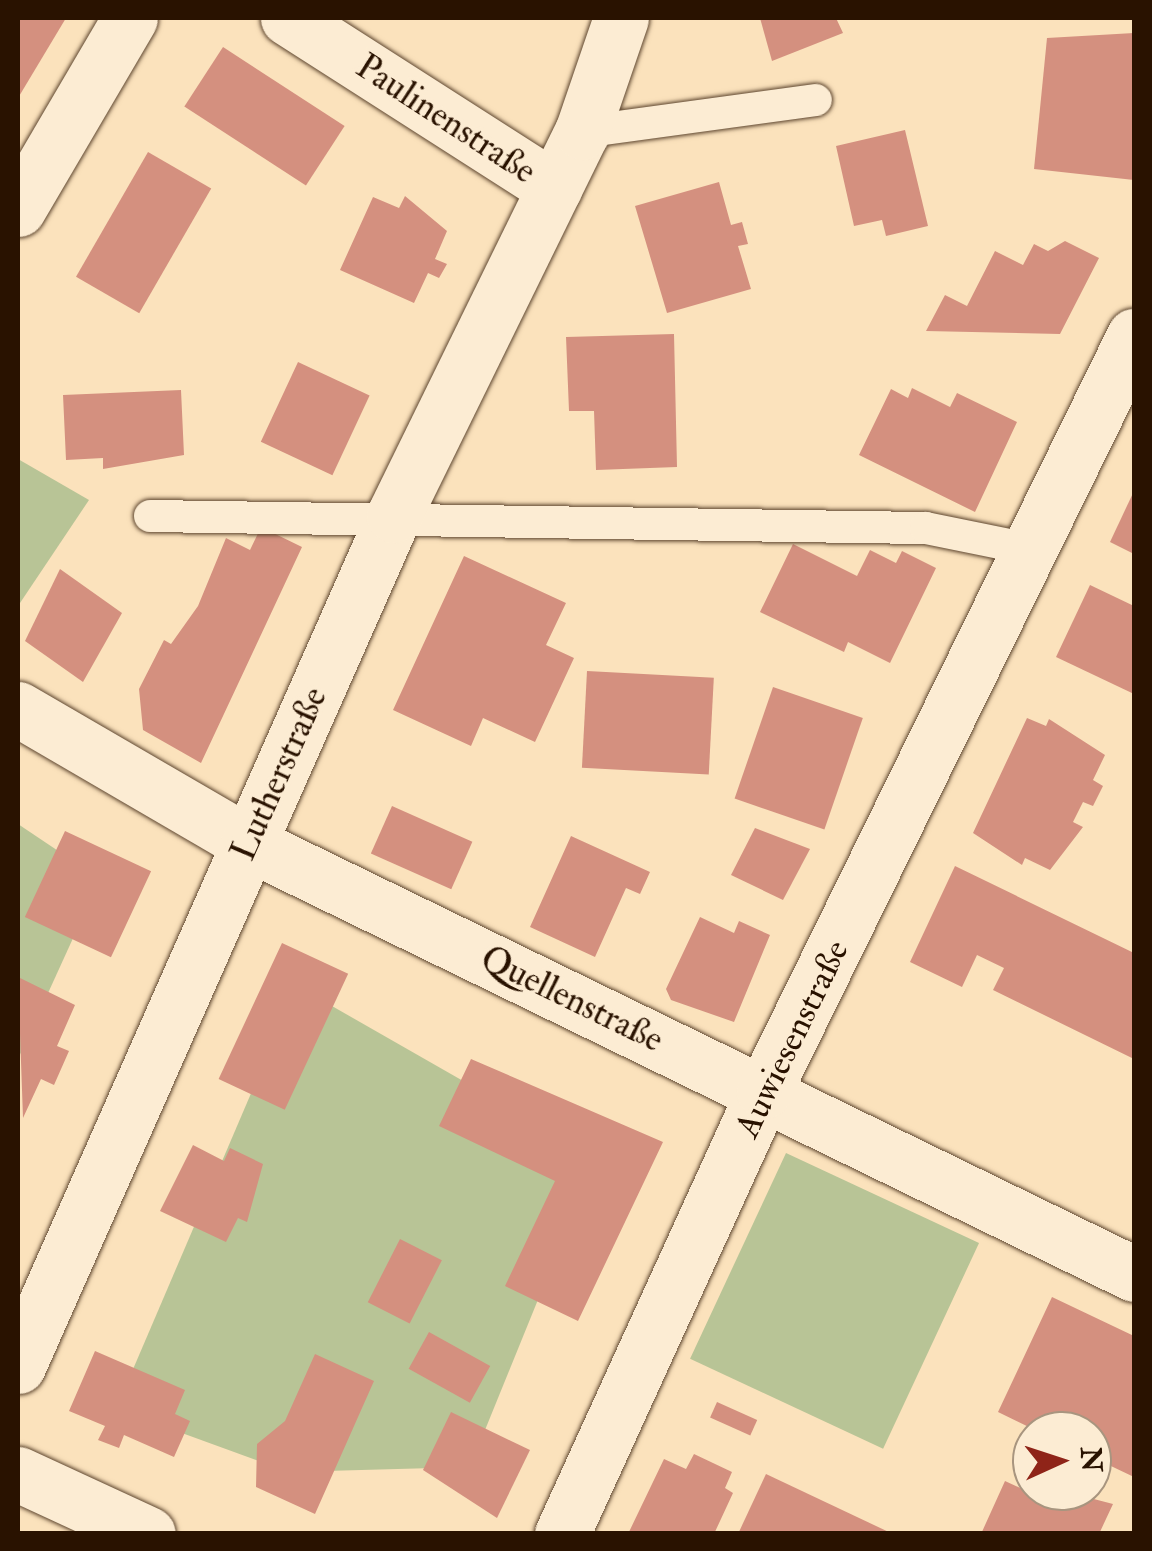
<!DOCTYPE html>
<meta charset="utf-8">
<style>
body{margin:0}
#map{position:relative;width:1152px;height:1551px;overflow:hidden;background:#fbe2bc;font-family:"IM FELL Double Pica",serif}
div>[style]{position:absolute}
.green>*{inset:0;background:#b8c496;transform-origin:0 0}
.building>*{inset:0;background:#d4907f;transform-origin:0 0}
.roads{filter:drop-shadow(0 0 2px #5e462f) drop-shadow(0 0 2px #5e462f)}
.service>*{height:32px;margin:-16px;padding:0 16px;transform-origin:16px;border-radius:16px;background:#fcecd3}
.minor>*{height:55px;margin:-27.5px;padding:0 27.5px;transform-origin:27.5px;border-radius:27.5px;background:#fcecd3}
span{translate:-50% -50%;white-space:nowrap;text-align:center;line-height:1.15;-webkit-text-stroke:8px #fcecd3;paint-order:stroke}
.street-label{font-size:35px;color:#291200}
.frame{position:absolute;inset:0;border:20px solid #291200;pointer-events:none}
.north{position:absolute;left:1012px;top:1411px;width:100px;height:100px;box-sizing:border-box;background:#fcecd3;border:2px solid #a8957f;border-radius:50%;rotate:87deg;font-size:28px;font-weight:700;line-height:40px;text-align:center;color:#291200}
.north::after{content:'';display:block;margin:auto;width:35px;height:45px;background:#8f2418;clip-path:polygon(50% 0,100% 100%,50% 72%,0 100%)}
</style>
<div id="map">
<div class="green">
<i style="clip-path:polygon(18px 459px,89px 500px,18px 606px)"></i>
<i style="clip-path:polygon(18px 824px,100px 879px,18px 1059px)"></i>
<i style="clip-path:polygon(297px 986px,596px 1157px,470px 1467px,289px 1472px,116px 1409px)"></i>
<i style="left:786px;top:1153px;width:213px;height:227px;rotate:25deg"></i>
</div>
<div class="building">
<i style="clip-path:polygon(18px 18px,66px 18px,18px 98px)"></i>
<i style="clip-path:polygon(760px 18px,836px 18px,843px 33px,772px 61px)"></i>
<i style="clip-path:polygon(1134px 33px,1134px 180px,1034px 169px,1047px 38px)"></i>
<i style="left:223px;top:47px;width:145px;height:71px;rotate:33deg"></i>
<i style="clip-path:polygon(905px 130px,928px 226px,886px 236px,882px 220px,854px 226px,836px 146px)"></i>
<i style="left:148px;top:152px;width:73px;height:144px;rotate:30deg"></i>
<i style="clip-path:polygon(719px 182px,731px 225px,742px 222px,748px 244px,738px 246px,751px 289px,667px 313px,635px 206px)"></i>
<i style="clip-path:polygon(405px 196px,447px 231px,435px 259px,447px 264px,439px 278px,428px 273px,414px 303px,340px 270px,373px 197px,399px 208px)"></i>
<i style="clip-path:polygon(1065px 241px,1099px 258px,1060px 334px,926px 331px,945px 295px,967px 306px,995px 251px,1023px 265px,1034px 244px,1048px 251px)"></i>
<i style="clip-path:polygon(674px 334px,677px 467px,596px 470px,594px 411px,569px 411px,566px 337px)"></i>
<i style="left:298px;top:362px;width:79px;height:88px;rotate:25deg"></i>
<i style="clip-path:polygon(912px 388px,950px 407px,957px 393px,1017px 422px,975px 512px,859px 455px,891px 389px,908px 398px)"></i>
<i style="clip-path:polygon(181px 390px,184px 455px,103px 469px,103px 458px,66px 460px,63px 395px)"></i>
<i style="clip-path:polygon(1134px 491px,1134px 554px,1110px 542px)"></i>
<i style="clip-path:polygon(261px 527px,302px 547px,201px 763px,143px 730px,139px 689px,164px 640px,171px 644px,198px 606px,226px 538px,250px 550px)"></i>
<i style="clip-path:polygon(793px 544px,857px 576px,870px 550px,896px 563px,902px 551px,936px 568px,890px 663px,848px 642px,844px 652px,760px 612px)"></i>
<i style="clip-path:polygon(464px 556px,566px 603px,546px 645px,574px 658px,535px 742px,483px 718px,471px 746px,393px 710px)"></i>
<i style="clip-path:polygon(60px 569px,122px 613px,83px 682px,25px 641px)"></i>
<i style="clip-path:polygon(1090px 585px,1134px 606px,1134px 694px,1056px 657px)"></i>
<i style="left:587px;top:671px;width:127px;height:97px;rotate:3deg"></i>
<i style="left:773px;top:687px;width:95px;height:118px;rotate:19deg"></i>
<i style="clip-path:polygon(1027px 718px,1046px 726px,1049px 719px,1105px 755px,1093px 780px,1103px 786px,1093px 806px,1083px 802px,1073px 822px,1083px 827px,1050px 870px,1025px 858px,1022px 865px,973px 833px)"></i>
<i style="left:392px;top:806px;width:88px;height:52px;rotate:24deg"></i>
<i style="clip-path:polygon(755px 828px,810px 849px,783px 900px,731px 875px)"></i>
<i style="left:65px;top:831px;width:95px;height:95px;rotate:25deg"></i>
<i style="clip-path:polygon(571px 836px,650px 872px,640px 894px,626px 888px,595px 957px,530px 927px)"></i>
<i style="clip-path:polygon(955px 866px,1134px 953px,1134px 1059px,993px 990px,1004px 968px,977px 955px,962px 987px,910px 962px)"></i>
<i style="clip-path:polygon(700px 917px,734px 933px,739px 921px,770px 935px,734px 1022px,671px 1000px,666px 989px)"></i>
<i style="left:282px;top:943px;width:73px;height:150px;rotate:25deg"></i>
<i style="clip-path:polygon(18px 977px,75px 1005px,57px 1046px,69px 1051px,54px 1085px,41px 1079px,23px 1118px)"></i>
<i style="clip-path:polygon(471px 1059px,663px 1142px,578px 1321px,505px 1286px,555px 1181px,439px 1126px)"></i>
<i style="clip-path:polygon(193px 1145px,224px 1161px,230px 1148px,263px 1164px,247px 1222px,238px 1218px,226px 1242px,160px 1211px)"></i>
<i style="left:400px;top:1239px;width:47px;height:71px;rotate:27deg"></i>
<i style="clip-path:polygon(1052px 1297px,1134px 1336px,1134px 1477px,1092px 1457px,1092px 1431px,1037px 1431px,998px 1412px)"></i>
<i style="left:429px;top:1332px;width:70px;height:42px;rotate:29deg"></i>
<i style="clip-path:polygon(95px 1351px,185px 1390px,175px 1414px,190px 1421px,174px 1457px,124px 1435px,119px 1448px,98px 1440px,105px 1426px,69px 1411px)"></i>
<i style="clip-path:polygon(315px 1354px,374px 1381px,315px 1514px,256px 1487px,257px 1444px,285px 1421px)"></i>
<i style="left:717px;top:1402px;width:44px;height:17px;rotate:24deg"></i>
<i style="clip-path:polygon(451px 1412px,530px 1450px,497px 1518px,423px 1470px)"></i>
<i style="clip-path:polygon(694px 1454px,732px 1472px,725px 1488px,733px 1493px,714px 1534px,628px 1534px,664px 1459px,686px 1469px)"></i>
<i style="clip-path:polygon(766px 1474px,893px 1534px,738px 1534px)"></i>
<i style="clip-path:polygon(1005px 1481px,1057px 1505px,1063px 1491px,1113px 1504px,1099px 1534px,981px 1534px)"></i>
</div>
<div class="roads">
<div class="service">
<i style="left:582px;top:132px;width:236px;rotate:-7.8deg"></i>
<i style="left:150px;top:516px;width:776px;rotate:0.89deg"></i>
<i style="left:926px;top:528px;width:110px;rotate:11.5deg"></i>
</div>
<div class="minor">
<i style="left:288px;top:18px;width:316px;rotate:32.6deg"></i>
<i style="left:18px;top:209px;width:221px;rotate:-59.6deg"></i>
<i style="left:18px;top:709px;width:266px;rotate:30.2deg"></i>
<i style="left:248px;top:843px;width:985px;rotate:25.94deg"></i>
<i style="left:18px;top:1366px;width:930px;rotate:-66.16deg"></i>
<i style="left:394px;top:515px;width:427px;rotate:-63.9deg"></i>
<i style="left:582px;top:132px;width:120px;rotate:-71.1deg"></i>
<i style="left:18px;top:1474px;width:143px;rotate:24.8deg"></i>
<i style="left:562px;top:1534px;width:487px;rotate:-65.5deg"></i>
<i style="left:764px;top:1091px;width:841px;rotate:-63.89deg"></i>
</div>
</div>
<div class="street-label">
<span style="left:446px;top:119px;rotate:33deg">Paulinenstraße</span>
<span style="left:279px;top:774px;rotate:-66deg">Lutherstraße</span>
<span style="left:572px;top:999px;rotate:26deg">Quellenstraße</span>
<span style="left:792px;top:1039px;rotate:-64deg">Auwiesenstraße</span>
</div>
<div class="frame"></div>
<div class="north">N</div>
</div>
